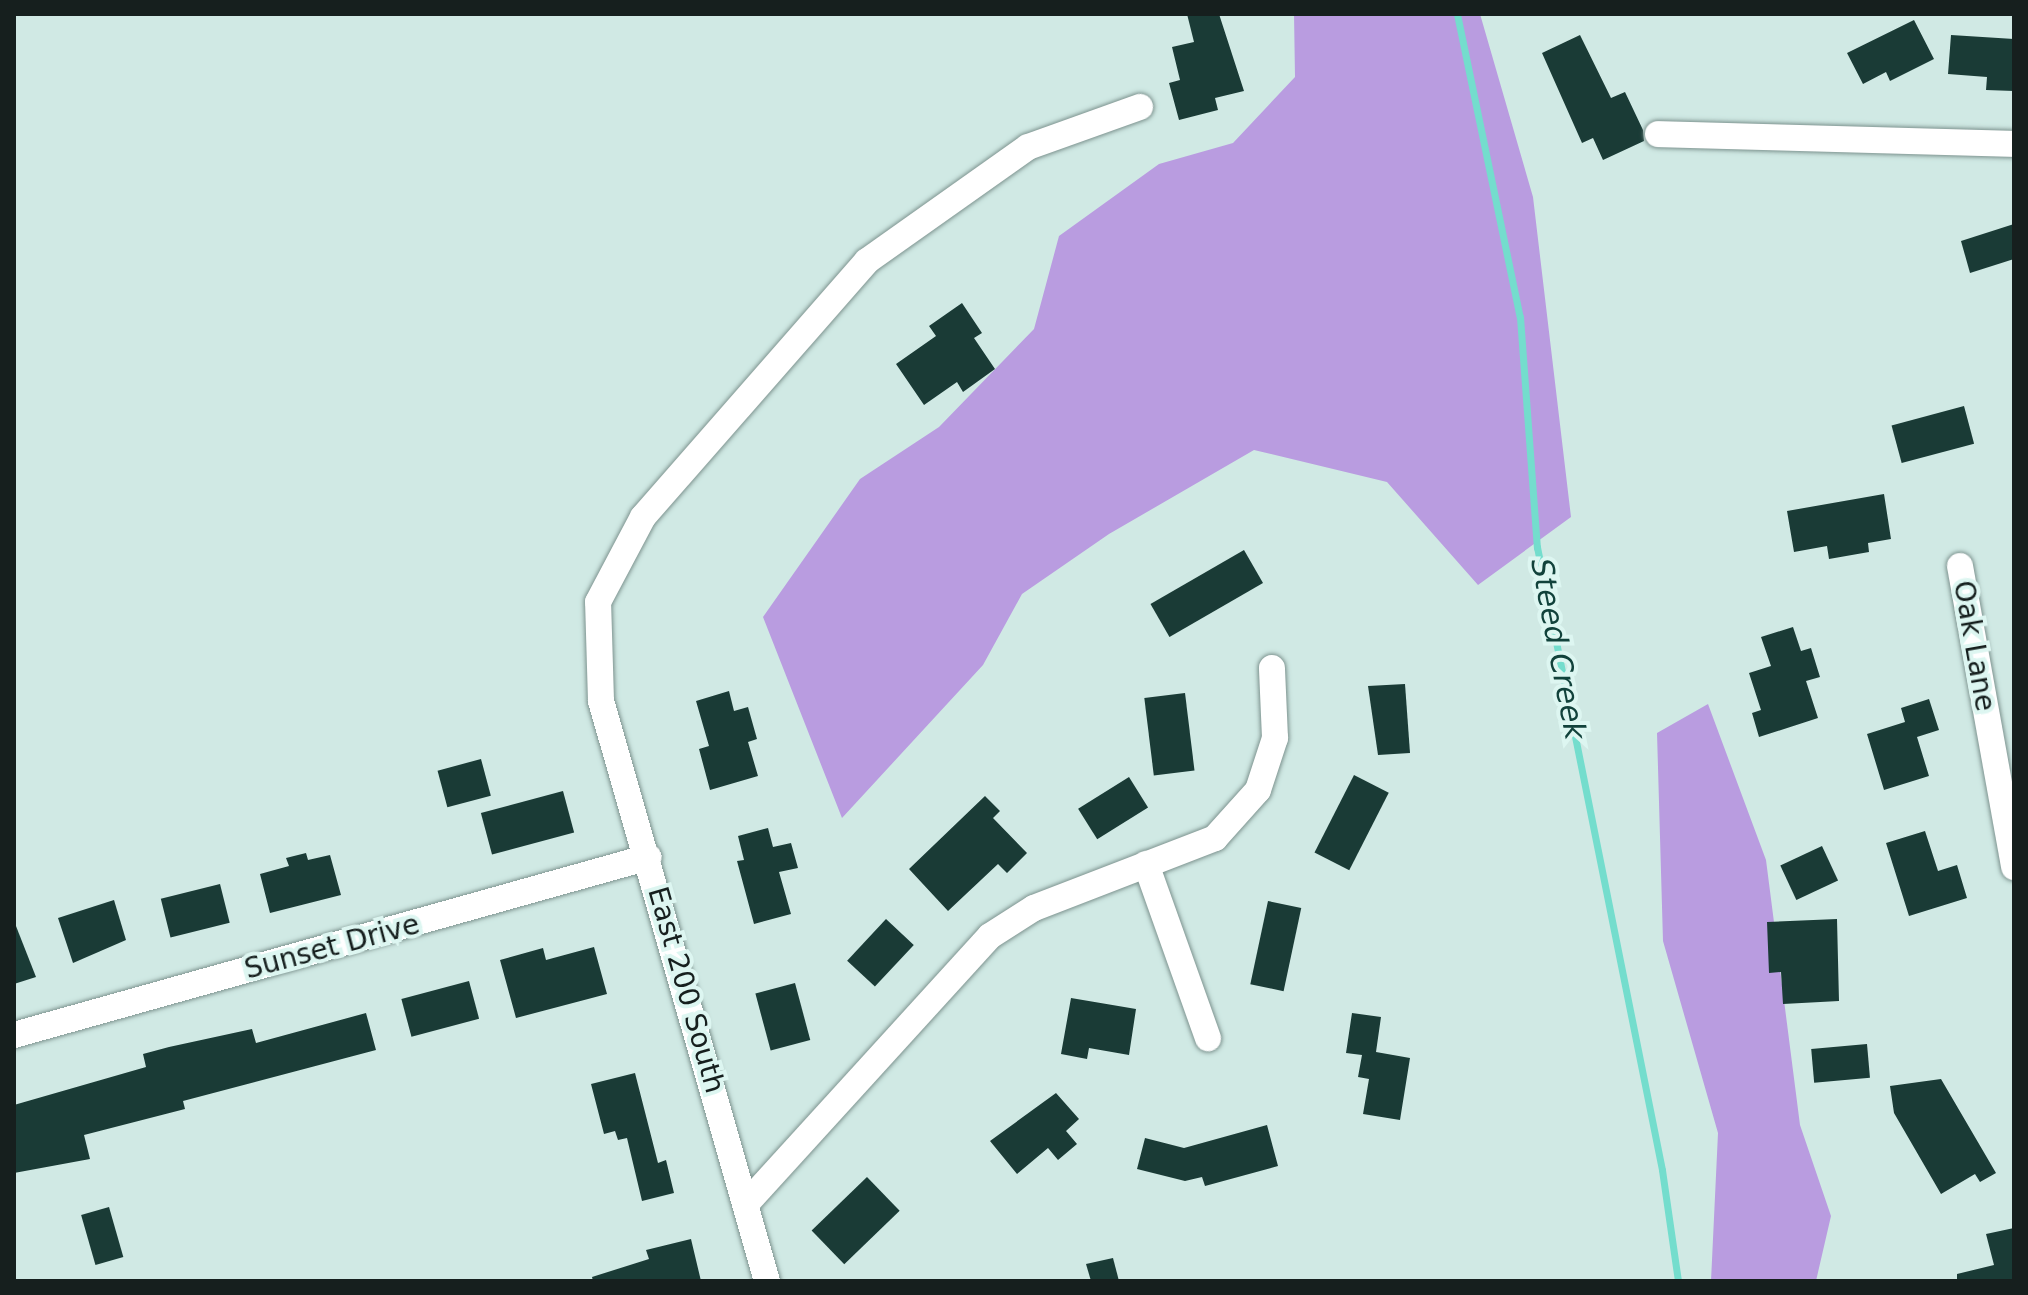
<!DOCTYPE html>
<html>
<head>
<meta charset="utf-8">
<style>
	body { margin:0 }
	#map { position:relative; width:2028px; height:1295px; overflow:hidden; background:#d0e9e4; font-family:"DejaVu Sans",sans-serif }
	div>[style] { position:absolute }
	.forest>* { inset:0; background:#b99ce0 }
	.stream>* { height:7px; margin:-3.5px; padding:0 3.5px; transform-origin:3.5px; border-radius:3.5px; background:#74ddcd }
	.building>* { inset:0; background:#1a3b36; transform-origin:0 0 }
	.roads { filter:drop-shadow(0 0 2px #7d938f) drop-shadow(0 0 2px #7d938f) }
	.minor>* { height:26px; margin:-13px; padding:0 13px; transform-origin:13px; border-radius:13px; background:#fff }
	span { translate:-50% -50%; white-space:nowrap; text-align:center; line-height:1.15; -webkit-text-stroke:8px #ddf6f1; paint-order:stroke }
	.street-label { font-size:28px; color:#161f1e }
	.water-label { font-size:30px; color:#11423b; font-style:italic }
	.frame { position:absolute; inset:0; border:16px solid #161f1e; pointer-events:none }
</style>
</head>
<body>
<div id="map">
	<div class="forest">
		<div style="clip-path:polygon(1294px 14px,1480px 14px,1533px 197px,1571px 517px,1478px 585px,1387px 482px,1254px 450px,1109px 534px,1022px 594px,983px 665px,842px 818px,763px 617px,860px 479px,939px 427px,1034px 329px,1059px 236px,1159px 164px,1233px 143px,1295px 77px)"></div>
		<div style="clip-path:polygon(1708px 704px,1766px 860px,1800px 1125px,1831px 1216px,1816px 1281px,1711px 1281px,1718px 1133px,1663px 941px,1657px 733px)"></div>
	</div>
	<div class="stream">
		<div style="left:1457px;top:14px;width:309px;rotate:78.3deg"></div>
		<div style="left:1520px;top:317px;width:231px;rotate:85.8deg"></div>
		<div style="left:1537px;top:547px;width:635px;rotate:78.65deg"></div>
		<div style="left:1662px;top:1170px;width:112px;rotate:81.8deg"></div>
	</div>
	<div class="building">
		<div style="clip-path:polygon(1187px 14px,1219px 14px,1244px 91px,1215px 98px,1218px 110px,1179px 120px,1169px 83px,1180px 80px,1172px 47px,1194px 42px)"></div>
		<div style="clip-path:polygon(1914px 20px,1934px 59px,1890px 81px,1886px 72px,1863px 84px,1847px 53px)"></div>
		<div style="clip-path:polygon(1580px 35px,1611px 98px,1625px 92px,1643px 130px,1644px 141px,1603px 160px,1593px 138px,1582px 143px,1542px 53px)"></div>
		<div style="clip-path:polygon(1951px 35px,2014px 39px,2014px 91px,1986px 90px,1987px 77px,1948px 74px)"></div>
		<div style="clip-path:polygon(2014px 224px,2014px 259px,1970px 273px,1961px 241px)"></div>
		<div style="clip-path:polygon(962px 303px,982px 333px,974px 338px,995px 369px,963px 392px,957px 382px,924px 405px,896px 364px,936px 336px,929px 326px)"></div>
		<div style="left:1964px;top:406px;width:39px;height:75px;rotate:75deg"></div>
		<div style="clip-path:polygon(1884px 494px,1891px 539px,1868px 543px,1869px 552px,1829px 559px,1827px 546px,1794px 552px,1787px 511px)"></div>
		<div style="left:1244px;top:550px;width:38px;height:108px;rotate:60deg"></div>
		<div style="clip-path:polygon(1793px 627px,1801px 651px,1811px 648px,1820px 677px,1806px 681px,1818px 718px,1759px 737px,1752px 713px,1761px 710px,1749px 673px,1771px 666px,1761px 637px)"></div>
		<div style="clip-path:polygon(1405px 684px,1410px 753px,1378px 755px,1368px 686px)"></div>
		<div style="clip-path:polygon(729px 691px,734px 711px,748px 707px,757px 739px,748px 742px,758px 776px,710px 790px,699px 749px,709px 746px,696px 701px)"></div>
		<div style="left:1185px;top:693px;width:78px;height:41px;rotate:83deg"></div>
		<div style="clip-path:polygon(1929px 699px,1939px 730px,1917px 737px,1929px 776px,1884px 790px,1867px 734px,1905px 722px,1901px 708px)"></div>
		<div style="left:481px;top:759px;width:38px;height:45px;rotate:75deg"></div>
		<div style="left:1354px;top:775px;width:39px;height:87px;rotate:27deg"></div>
		<div style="left:1129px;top:777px;width:36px;height:60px;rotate:58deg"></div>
		<div style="left:563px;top:791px;width:43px;height:85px;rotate:75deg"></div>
		<div style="clip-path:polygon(985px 796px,1000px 811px,993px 818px,1027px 853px,1007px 873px,998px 864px,948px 911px,909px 869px)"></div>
		<div style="clip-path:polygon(768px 828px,773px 847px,791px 843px,798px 868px,779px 872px,791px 914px,754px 924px,737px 861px,744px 860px,738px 836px)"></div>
		<div style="clip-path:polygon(1925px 831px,1938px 871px,1957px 865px,1967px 898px,1909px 916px,1886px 843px)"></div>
		<div style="left:1822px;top:846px;width:38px;height:46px;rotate:65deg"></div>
		<div style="clip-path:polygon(306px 853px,308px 860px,330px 855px,341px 895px,270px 913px,260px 874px,289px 866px,286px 858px)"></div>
		<div style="left:220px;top:884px;width:40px;height:61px;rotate:76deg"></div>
		<div style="clip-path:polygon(114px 900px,126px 940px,73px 963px,58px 918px)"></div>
		<div style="left:1268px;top:901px;width:34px;height:85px;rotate:12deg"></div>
		<div style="left:886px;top:919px;width:38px;height:57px;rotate:43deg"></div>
		<div style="clip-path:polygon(1837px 919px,1839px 1001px,1783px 1004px,1781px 972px,1769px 973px,1767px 922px)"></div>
		<div style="clip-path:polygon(14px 921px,36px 977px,14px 984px)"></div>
		<div style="clip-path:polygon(594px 947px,607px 994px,516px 1018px,500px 960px,543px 948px,546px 960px)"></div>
		<div style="left:469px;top:981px;width:39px;height:70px;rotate:75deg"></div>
		<div style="left:795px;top:983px;width:59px;height:41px;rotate:75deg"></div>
		<div style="clip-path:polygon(1071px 998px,1136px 1009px,1129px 1055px,1089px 1048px,1087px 1059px,1061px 1054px)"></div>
		<div style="clip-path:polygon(366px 1013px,376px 1050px,183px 1101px,185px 1109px,84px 1135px,90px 1159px,14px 1173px,14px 1105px,146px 1067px,143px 1054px,169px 1047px,252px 1029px,256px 1043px)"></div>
		<div style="clip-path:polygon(1352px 1013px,1381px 1017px,1376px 1052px,1410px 1058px,1400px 1120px,1363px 1114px,1369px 1079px,1358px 1077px,1362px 1055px,1346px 1053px)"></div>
		<div style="left:1867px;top:1044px;width:34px;height:56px;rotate:85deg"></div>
		<div style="clip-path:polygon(635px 1073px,658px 1163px,666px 1160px,674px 1193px,642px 1201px,627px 1138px,618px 1140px,615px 1131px,604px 1134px,591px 1084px)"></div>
		<div style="clip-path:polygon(1941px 1079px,1996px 1173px,1980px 1182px,1975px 1174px,1941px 1194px,1894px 1113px,1890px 1086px)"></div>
		<div style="clip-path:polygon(1056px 1093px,1079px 1119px,1066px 1131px,1077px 1144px,1058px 1160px,1048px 1148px,1017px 1174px,990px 1141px)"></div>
		<div style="clip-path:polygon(1267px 1125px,1278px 1166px,1205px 1186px,1202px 1177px,1185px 1181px,1137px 1169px,1145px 1138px,1184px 1148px)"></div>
		<div style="left:867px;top:1177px;width:47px;height:77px;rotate:46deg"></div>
		<div style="left:109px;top:1207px;width:52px;height:29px;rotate:74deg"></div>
		<div style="clip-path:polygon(2014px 1228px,2014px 1281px,1957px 1281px,1957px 1274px,1994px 1265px,1986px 1234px)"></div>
		<div style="clip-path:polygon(691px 1239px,701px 1281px,593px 1281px,592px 1277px,649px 1259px,646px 1250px)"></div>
		<div style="clip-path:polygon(1113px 1258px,1119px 1281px,1091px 1281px,1086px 1264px)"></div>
	</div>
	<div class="roads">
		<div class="minor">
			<div style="left:1658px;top:134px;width:356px;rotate:1.6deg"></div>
			<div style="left:1960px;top:566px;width:306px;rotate:79.8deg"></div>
			<div style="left:1146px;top:864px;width:185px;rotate:70.4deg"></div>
			<div style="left:14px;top:1035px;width:659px;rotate:-15.66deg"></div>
			<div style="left:746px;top:1204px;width:362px;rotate:-47.7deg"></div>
			<div style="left:990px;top:936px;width:52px;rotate:-32.5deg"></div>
			<div style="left:1034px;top:908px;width:194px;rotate:-21.1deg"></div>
			<div style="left:1215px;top:838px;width:64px;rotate:-48.1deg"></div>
			<div style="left:1258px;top:790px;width:55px;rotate:-71.9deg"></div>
			<div style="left:1275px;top:738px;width:70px;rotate:-92.5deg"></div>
			<div style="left:767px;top:1281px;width:603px;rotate:-105.97deg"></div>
			<div style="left:601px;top:701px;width:99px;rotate:-91.7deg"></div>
			<div style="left:598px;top:602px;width:96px;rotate:-62.1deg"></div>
			<div style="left:643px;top:517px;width:340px;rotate:-48.8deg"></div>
			<div style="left:867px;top:261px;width:197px;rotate:-35.3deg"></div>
			<div style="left:1028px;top:147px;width:119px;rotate:-19.7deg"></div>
		</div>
	</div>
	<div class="street-label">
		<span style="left:1974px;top:646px;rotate:80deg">Oak Lane</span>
		<span style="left:332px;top:947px;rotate:-15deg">Sunset Drive</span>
		<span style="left:686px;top:990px;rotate:74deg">East 200 South</span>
	</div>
	<div class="water-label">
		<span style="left:1558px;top:649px;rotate:79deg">Steed Creek</span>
	</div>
	<div class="frame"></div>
</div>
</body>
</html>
